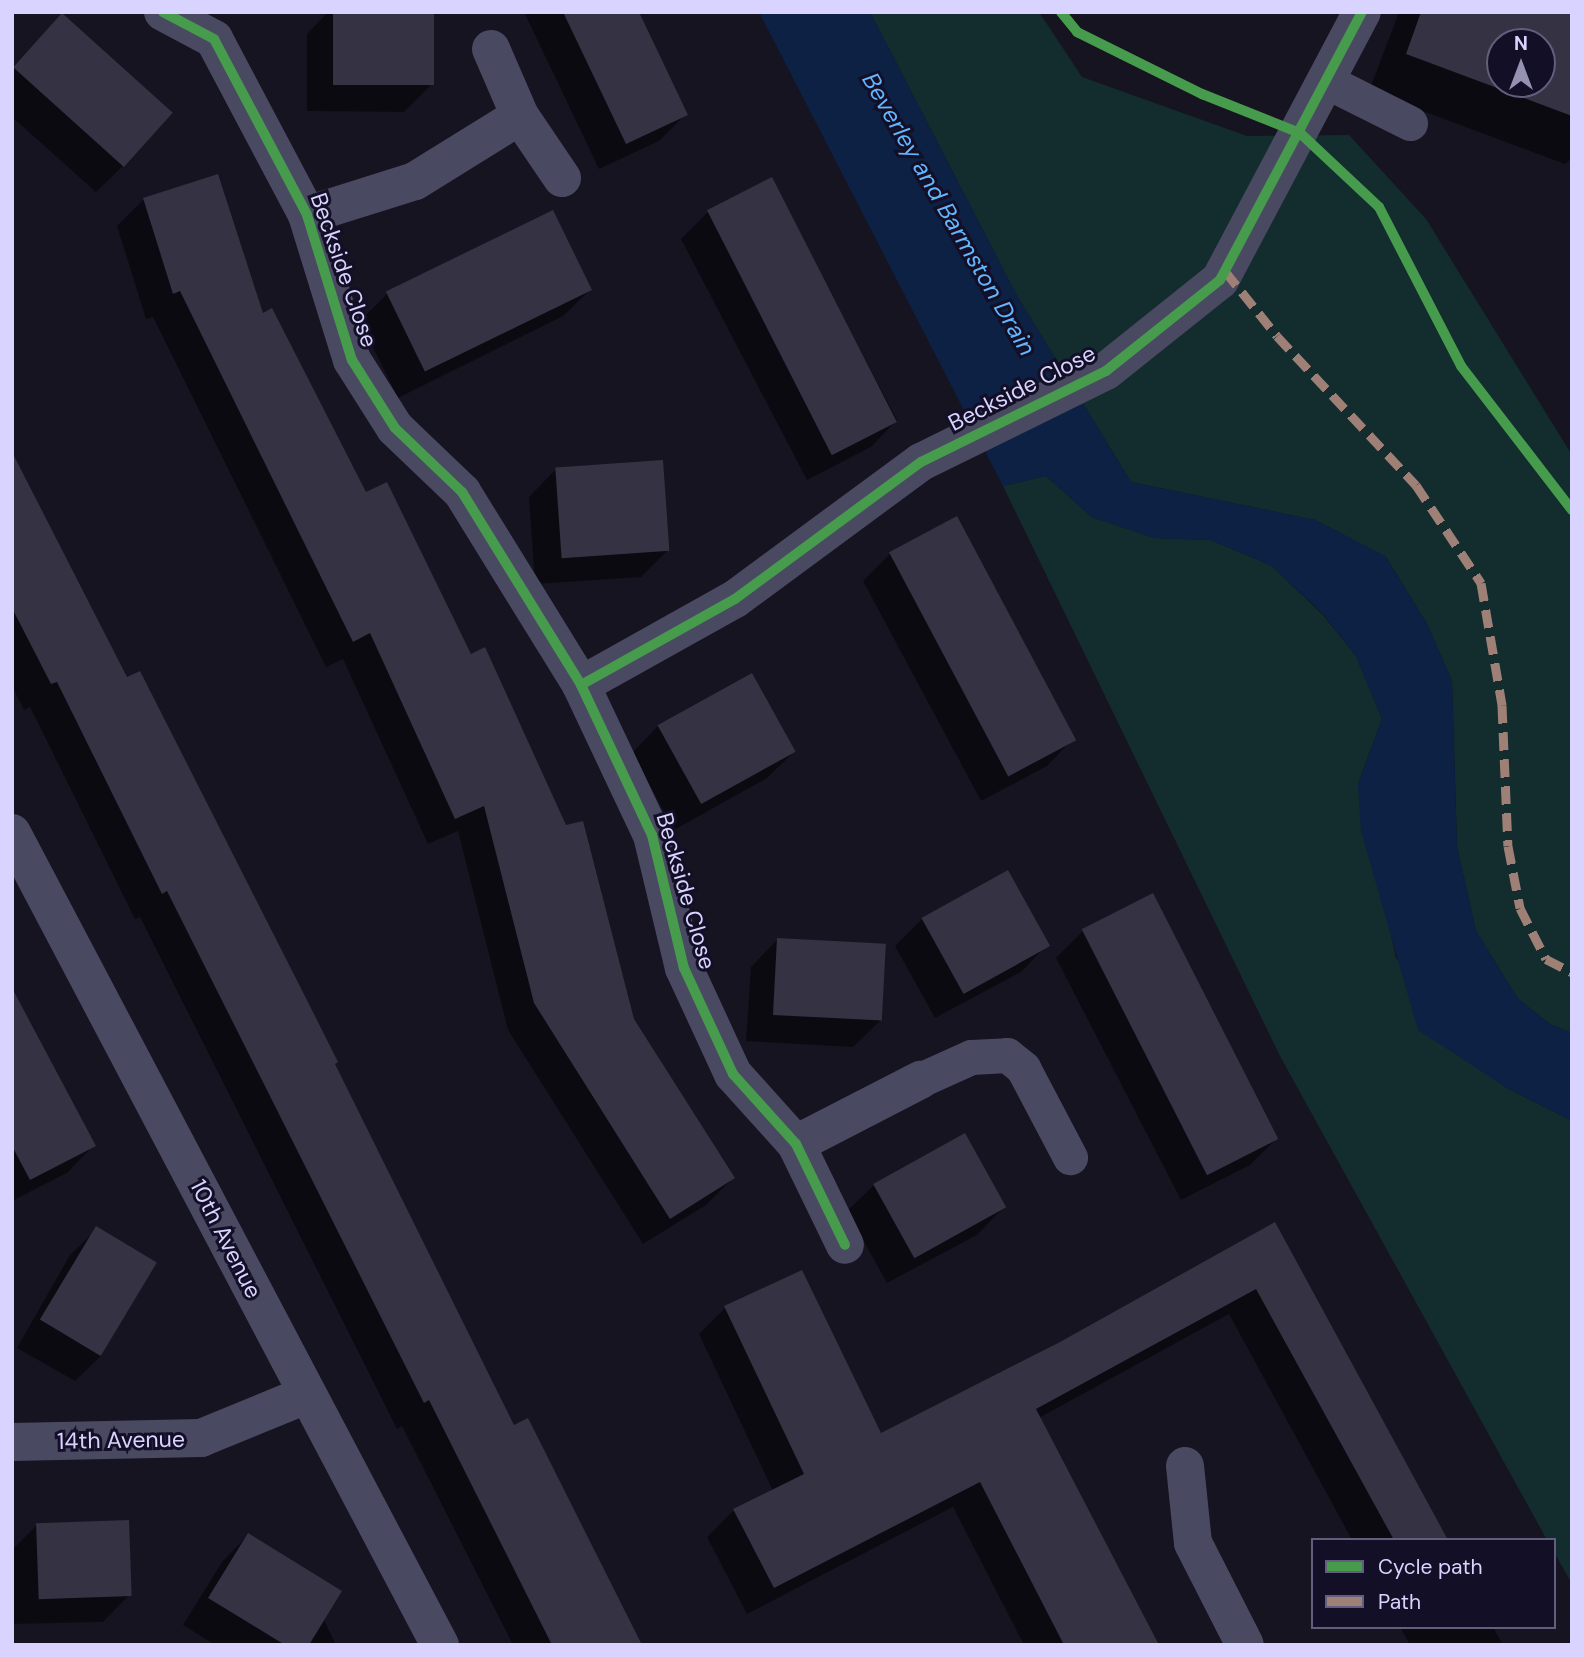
<!DOCTYPE html>
<html>
<head>
<meta charset="utf-8">
<style>
	body { margin:0 }
	#map { position:relative; width:1584px; height:1657px; overflow:hidden; background:#161421; font-family:"DM Sans",sans-serif }
	div>[style] { position:absolute }
	.green>* { inset:0; background:#132c2d }
	.water>* { inset:0; background:#0d2144 }
	.shadow>* { inset:0; background:#0007 }
	.building>* { inset:0; background:#343243; transform-origin:0 0 }
	.service>* { height:35px; margin:-17.5px; padding:0 17.5px; transform-origin:17.5px; border-radius:17.5px; background:#4a4962 }
	.minor>* { height:38px; margin:-19px; padding:0 19px; transform-origin:19px; border-radius:19px; background:#4a4962 }
	.quiet>* { height:9px; margin-top:-4.5px; transform-origin:0; background:repeating-linear-gradient(90deg,#9e8076 0 18px,transparent 0 27px) }
	.cycleway>* { height:10px; margin:-5px; padding:0 5px; transform-origin:5px; border-radius:5px; background:#469c4c }
	span { translate:-50% -50%; white-space:nowrap; text-align:center; line-height:1.15; -webkit-text-stroke:6px #130f26; paint-order:stroke }
	.street-label { font-size:23px; color:#d9d4ff }
	.water-label { font-size:24px; color:#62b6ff; font-style:italic }
	.frame { position:absolute; inset:0; border:14px solid #d9d4ff; pointer-events:none }
	.legend { position:absolute; left:1311px; top:1538px; width:245px; height:91px; box-sizing:border-box; background:#130f26; border:2px solid #625e7d; margin:0; padding:9px 12px; list-style:none; font-size:21px; color:#d9d4ff }
	.legend li { display:flex; align-items:center; gap:14px; height:35px }
	.legend b { width:35px; border:2px solid #625e7d }
	.north { position:absolute; left:1486px; top:28px; width:70px; height:70px; box-sizing:border-box; background:#130f26; border:2px solid #625e7d; border-radius:50%; rotate:0deg; font-size:19px; font-weight:700; line-height:28px; text-align:center; color:#d9d4ff }
	.north::after { content:''; display:block; margin:auto; width:24px; height:32px; background:#9591b1; clip-path:polygon(50% 0,100% 100%,50% 72%,0 100%) }
</style>
</head>
<body>
<div id="map">
	<div class="green">
		<div style="clip-path:polygon(870px 12px,1039px 12px,1082px 77px,1247px 136px,1349px 135px,1426px 219px,1572px 455px,1572px 1033px,1550px 1024px,1518px 999px,1476px 931px,1457px 847px,1452px 681px,1427px 624px,1386px 557px,1315px 520px,1131px 482px,1016px 294px)"></div>
		<div style="clip-path:polygon(1046px 476px,1092px 517px,1155px 538px,1211px 540px,1272px 566px,1323px 615px,1356px 656px,1382px 719px,1358px 784px,1396px 958px,1507px 1088px,1572px 1121px,1572px 1584px,1554px 1552px,1554px 1540px,1547px 1540px,1280px 1056px,1003px 486px)"></div>
	</div>
	<div class="water">
		<div style="clip-path:polygon(759px 12px,870px 12px,1016px 294px,1131px 482px,1315px 520px,1385px 556px,1427px 624px,1452px 681px,1457px 847px,1476px 931px,1518px 999px,1550px 1024px,1572px 1033px,1572px 1121px,1507px 1088px,1418px 1030px,1361px 831px,1358px 784px,1382px 719px,1356px 656px,1323px 614px,1272px 566px,1211px 540px,1155px 538px,1092px 517px,1046px 476px,1003px 486px)"></div>
	</div>
	<div class="shadow">
		<div style="clip-path:polygon(328px 12px,432px 12px,431px 85px,404px 112px,307px 111px,307px 34px)"></div>
		<div style="clip-path:polygon(524px 12px,637px 12px,686px 114px,659px 141px,599px 169px)"></div>
		<div style="clip-path:polygon(evenodd,1399px 12px,1572px 12px,1572px 158px,1565px 164px,1369px 91px,1399px 12px,1500px 42px,1542px 42px,1542px 84px,1500px 84px,1500px 42px)"></div>
		<div style="clip-path:polygon(62px 15px,123px 166px,96px 192px,12px 117px,12px 68px)"></div>
		<div style="clip-path:polygon(771px 179px,897px 420px,871px 447px,807px 480px,681px 239px,708px 212px)"></div>
		<div style="clip-path:polygon(144px 199px,262px 316px,633px 1019px,733px 1178px,706px 1205px,643px 1244px,508px 1030px,458px 831px,428px 844px,343px 659px,326px 667px,153px 317px,146px 319px,117px 226px)"></div>
		<div style="clip-path:polygon(590px 290px,563px 316px,398px 398px,360px 321px,387px 294px)"></div>
		<div style="clip-path:polygon(12px 456px,126px 680px,333px 1065px,513px 1427px,639px 1645px,513px 1645px,402px 1426px,397px 1429px,140px 917px,135px 919px,30px 707px,24px 710px,12px 686px)"></div>
		<div style="clip-path:polygon(555px 470px,668px 550px,641px 577px,535px 584px,529px 497px)"></div>
		<div style="clip-path:polygon(890px 554px,1073px 739px,1047px 766px,981px 801px,863px 581px)"></div>
		<div style="clip-path:polygon(658px 726px,794px 752px,767px 778px,674px 830px,632px 753px)"></div>
		<div style="clip-path:polygon(922px 919px,1047px 945px,1021px 972px,935px 1018px,895px 946px)"></div>
		<div style="clip-path:polygon(1083px 931px,1277px 1138px,1250px 1165px,1181px 1200px,1056px 958px)"></div>
		<div style="clip-path:polygon(777px 940px,880px 1021px,853px 1047px,746px 1041px,751px 967px)"></div>
		<div style="clip-path:polygon(12px 991px,93px 1146px,67px 1173px,12px 1201px)"></div>
		<div style="clip-path:polygon(964px 1135px,1003px 1208px,977px 1235px,887px 1283px,847px 1211px,874px 1185px)"></div>
		<div style="clip-path:polygon(1274px 1225px,1446px 1540px,1352px 1540px,1229px 1314px,1039px 1418px,1156px 1645px,1024px 1645px,953px 1507px,747px 1614px,707px 1537px,734px 1510px,773px 1491px,699px 1334px,725px 1308px,880px 1436px,1060px 1344px)"></div>
		<div style="clip-path:polygon(97px 1229px,102px 1355px,75px 1381px,17px 1348px,70px 1255px)"></div>
		<div style="clip-path:polygon(37px 1525px,129px 1595px,103px 1622px,12px 1624px,12px 1550px)"></div>
		<div style="clip-path:polygon(248px 1535px,323px 1618px,336px 1645px,215px 1645px,183px 1625px,222px 1562px)"></div>
		<div style="clip-path:polygon(1400px 1627px,1493px 1627px,1503px 1645px,1410px 1645px)"></div>
	</div>
	<div class="building">
		<div style="left:333px;top:12px;width:101px;height:73px"></div>
		<div style="clip-path:polygon(563px 12px,639px 12px,688px 115px,626px 144px)"></div>
		<div style="clip-path:polygon(evenodd,1421px 12px,1572px 12px,1572px 116px,1406px 54px,1421px 12px,1500px 42px,1542px 42px,1542px 84px,1500px 84px,1500px 42px)"></div>
		<div style="left:62px;top:13px;width:149px;height:73px;rotate:42deg"></div>
		<div style="clip-path:polygon(218px 174px,263px 313px,272px 308px,366px 492px,387px 482px,471px 654px,485px 647px,566px 825px,583px 821px,634px 1019px,735px 1178px,670px 1219px,534px 1003px,484px 806px,455px 819px,370px 633px,353px 642px,180px 291px,173px 294px,143px 198px)"></div>
		<div style="left:772px;top:177px;width:275px;height:73px;rotate:63deg"></div>
		<div style="left:553px;top:210px;width:89px;height:186px;rotate:64deg"></div>
		<div style="clip-path:polygon(12px 452px,127px 677px,140px 671px,315px 1016px,338px 1062px,335px 1064px,514px 1425px,528px 1418px,642px 1645px,552px 1645px,429px 1400px,424px 1403px,167px 891px,162px 894px,57px 682px,51px 684px,12px 608px)"></div>
		<div style="left:663px;top:460px;width:91px;height:108px;rotate:86deg"></div>
		<div style="left:957px;top:516px;width:254px;height:77px;rotate:62deg"></div>
		<div style="left:752px;top:673px;width:90px;height:108px;rotate:61deg"></div>
		<div style="left:1008px;top:870px;width:87px;height:99px;rotate:61deg"></div>
		<div style="left:1153px;top:893px;width:276px;height:80px;rotate:63deg"></div>
		<div style="left:777px;top:938px;width:109px;height:77px;rotate:3deg"></div>
		<div style="clip-path:polygon(12px 988px,96px 1146px,30px 1180px,12px 1146px)"></div>
		<div style="left:965px;top:1133px;width:85px;height:105px;rotate:61deg"></div>
		<div style="clip-path:polygon(1275px 1222px,1448px 1540px,1394px 1540px,1256px 1289px,1036px 1409px,1159px 1645px,1064px 1645px,980px 1482px,774px 1588px,733px 1509px,804px 1474px,724px 1306px,802px 1270px,881px 1433px,1060px 1342px)"></div>
		<div style="left:96px;top:1226px;width:71px;height:109px;rotate:31deg"></div>
		<div style="left:129px;top:1520px;width:76px;height:93px;rotate:88deg"></div>
		<div style="clip-path:polygon(248px 1533px,342px 1591px,309px 1645px,285px 1645px,208px 1598px)"></div>
	</div>
	<div class="service">
		<div style="left:1326px;top:81px;width:94px;rotate:26.6deg"></div>
		<div style="left:920px;top:1080px;width:56px;rotate:-24.3deg"></div>
		<div style="left:971px;top:1057px;width:36px;rotate:-3deg"></div>
		<div style="left:1007px;top:1055px;width:21px;rotate:39deg"></div>
		<div style="left:1023px;top:1068px;width:101px;rotate:62.2deg"></div>
	</div>
	<div class="minor">
		<div style="left:163px;top:12px;width:58px;rotate:27.9deg"></div>
		<div style="left:214px;top:39px;width:199px;rotate:62.1deg"></div>
		<div style="left:307px;top:215px;width:152px;rotate:72.8deg"></div>
		<div style="left:352px;top:360px;width:80px;rotate:57.7deg"></div>
		<div style="left:395px;top:428px;width:93px;rotate:43.7deg"></div>
		<div style="left:462px;top:492px;width:227px;rotate:58.3deg"></div>
		<div style="left:581px;top:685px;width:166px;rotate:64.7deg"></div>
		<div style="left:652px;top:835px;width:137px;rotate:76.5deg"></div>
		<div style="left:684px;top:968px;width:117px;rotate:65.2deg"></div>
		<div style="left:733px;top:1074px;width:94px;rotate:48deg"></div>
		<div style="left:796px;top:1144px;width:112px;rotate:64.1deg"></div>
		<div style="left:491px;top:49px;width:73px;rotate:66.6deg"></div>
		<div style="left:520px;top:116px;width:75px;rotate:55.9deg"></div>
		<div style="left:307px;top:215px;width:113px;rotate:-17.5deg"></div>
		<div style="left:415px;top:181px;width:123px;rotate:-31.8deg"></div>
		<div style="left:581px;top:685px;width:176px;rotate:-29.2deg"></div>
		<div style="left:735px;top:599px;width:231px;rotate:-36.4deg"></div>
		<div style="left:921px;top:462px;width:206px;rotate:-26.2deg"></div>
		<div style="left:1106px;top:371px;width:146px;rotate:-38.6deg"></div>
		<div style="left:1220px;top:280px;width:303px;rotate:-62.1deg"></div>
		<div style="left:12px;top:833px;width:918px;rotate:62.21deg"></div>
		<div style="left:796px;top:1144px;width:140px;rotate:-27.3deg"></div>
		<div style="left:12px;top:1442px;width:189px;rotate:-1.2deg"></div>
		<div style="left:201px;top:1438px;width:113px;rotate:-22.3deg"></div>
		<div style="left:1185px;top:1466px;width:77px;rotate:84.1deg"></div>
		<div style="left:1193px;top:1543px;width:114px;rotate:63deg"></div>
	</div>
	<div class="quiet">
		<div style="left:1225px;top:271px;width:83px;rotate:51.3deg"></div>
		<div style="left:1277px;top:336px;width:204px;rotate:47deg"></div>
		<div style="left:1416px;top:485px;width:118px;rotate:56.4deg"></div>
		<div style="left:1481px;top:583px;width:124px;rotate:80.2deg"></div>
		<div style="left:1502px;top:705px;width:141px;rotate:87.6deg"></div>
		<div style="left:1508px;top:846px;width:63px;rotate:79deg"></div>
		<div style="left:1520px;top:908px;width:57px;rotate:63deg"></div>
		<div style="left:1546px;top:959px;width:29px;rotate:27deg"></div>
	</div>
	<div class="cycleway">
		<div style="left:163px;top:12px;width:58px;rotate:27.9deg"></div>
		<div style="left:214px;top:39px;width:199px;rotate:62.1deg"></div>
		<div style="left:307px;top:215px;width:152px;rotate:72.8deg"></div>
		<div style="left:352px;top:360px;width:80px;rotate:57.7deg"></div>
		<div style="left:395px;top:428px;width:93px;rotate:43.7deg"></div>
		<div style="left:462px;top:492px;width:227px;rotate:58.3deg"></div>
		<div style="left:581px;top:685px;width:166px;rotate:64.7deg"></div>
		<div style="left:652px;top:835px;width:137px;rotate:76.5deg"></div>
		<div style="left:684px;top:968px;width:117px;rotate:65.2deg"></div>
		<div style="left:733px;top:1074px;width:94px;rotate:48deg"></div>
		<div style="left:796px;top:1144px;width:112px;rotate:64.1deg"></div>
		<div style="left:1061px;top:12px;width:26px;rotate:51deg"></div>
		<div style="left:1077px;top:32px;width:140px;rotate:26.4deg"></div>
		<div style="left:1202px;top:94px;width:105px;rotate:21.7deg"></div>
		<div style="left:1300px;top:133px;width:108px;rotate:43.1deg"></div>
		<div style="left:1379px;top:207px;width:179px;rotate:62.7deg"></div>
		<div style="left:1461px;top:366px;width:182px;rotate:52.4deg"></div>
		<div style="left:581px;top:685px;width:176px;rotate:-29.2deg"></div>
		<div style="left:735px;top:599px;width:231px;rotate:-36.4deg"></div>
		<div style="left:921px;top:462px;width:206px;rotate:-26.2deg"></div>
		<div style="left:1106px;top:371px;width:146px;rotate:-38.6deg"></div>
		<div style="left:1220px;top:280px;width:303px;rotate:-62.1deg"></div>
	</div>
	<div class="street-label">
		<span style="left:344px;top:270px;rotate:71deg">Beckside Close</span>
		<span style="left:1022px;top:388px;rotate:-27deg">Beckside Close</span>
		<span style="left:686px;top:891px;rotate:74deg">Beckside Close</span>
		<span style="left:226px;top:1239px;rotate:63deg">10th Avenue</span>
		<span style="left:121px;top:1440px;rotate:-1deg">14th Avenue</span>
	</div>
	<div class="water-label">
		<span style="left:949px;top:214px;rotate:60deg">Beverley and Barmston Drain</span>
	</div>
	<div class="frame"></div>
	<ul class="legend">
	<li><b style="height:9px;background:#469c4c"></b>Cycle path</li>
	<li><b style="height:9px;background:#9e8076"></b>Path</li>
	</ul>
	<div class="north">N</div>
</div>
</body>
</html>
